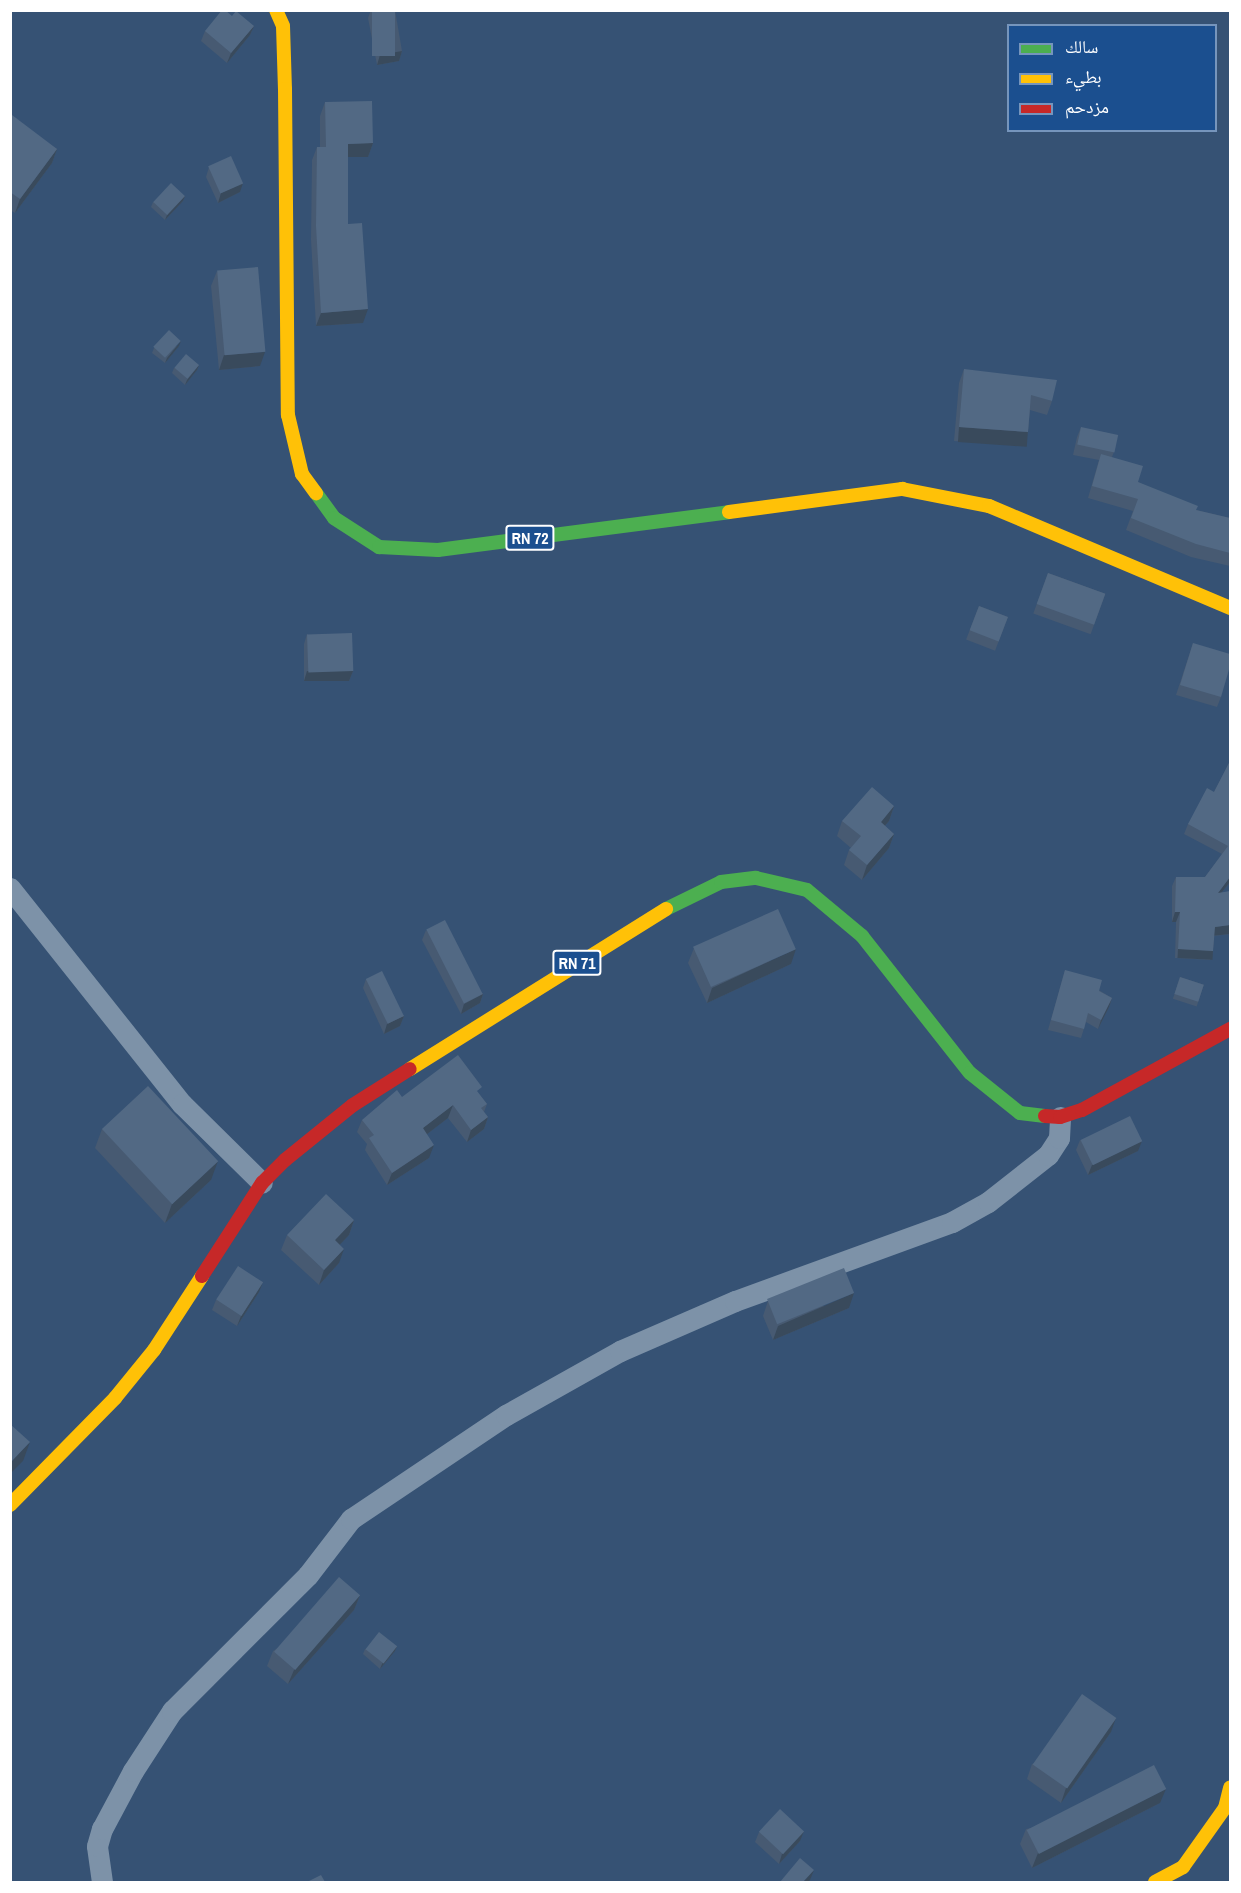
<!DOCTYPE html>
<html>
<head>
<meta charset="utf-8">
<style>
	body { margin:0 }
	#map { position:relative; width:1241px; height:1893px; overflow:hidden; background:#365274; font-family:"Archivo Narrow","Noto Naskh Arabic",sans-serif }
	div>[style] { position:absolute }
	.street>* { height:21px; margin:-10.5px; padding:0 10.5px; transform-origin:10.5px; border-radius:10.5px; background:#7d92a8 }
	.fast>* { height:14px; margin:-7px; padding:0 7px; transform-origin:7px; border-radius:7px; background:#4caf50 }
	.slow>* { height:14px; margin:-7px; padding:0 7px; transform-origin:7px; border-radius:7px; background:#ffc107 }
	.jam>* { height:14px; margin:-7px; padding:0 7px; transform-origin:7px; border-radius:7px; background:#c62828 }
	.wall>* { inset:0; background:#475a72; transform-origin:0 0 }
	.shaded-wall>* { inset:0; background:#394a5c; transform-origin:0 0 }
	.building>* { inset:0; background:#526984; transform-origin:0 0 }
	span { translate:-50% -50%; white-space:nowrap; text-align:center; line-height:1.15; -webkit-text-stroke:4.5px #1b4f8f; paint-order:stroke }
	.shield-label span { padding:2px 4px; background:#1b4f8f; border:2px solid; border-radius:4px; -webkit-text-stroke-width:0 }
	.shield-label { font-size:16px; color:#fff; font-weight:700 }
	.frame { position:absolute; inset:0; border:12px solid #fff; pointer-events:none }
	.legend { position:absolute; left:1007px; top:24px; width:210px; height:108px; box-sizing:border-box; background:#1b4f8f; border:2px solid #7695bc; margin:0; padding:8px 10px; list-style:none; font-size:18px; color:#fff }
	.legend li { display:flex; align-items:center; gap:12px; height:30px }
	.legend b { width:30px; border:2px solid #7695bc }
</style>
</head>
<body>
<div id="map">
	<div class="street">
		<div style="left:10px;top:888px;width:276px;rotate:51.5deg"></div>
		<div style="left:182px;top:1104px;width:112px;rotate:44.6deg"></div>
		<div style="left:102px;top:1882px;width:36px;rotate:-98deg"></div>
		<div style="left:97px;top:1846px;width:18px;rotate:-74deg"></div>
		<div style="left:102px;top:1829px;width:66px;rotate:-61.9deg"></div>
		<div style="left:133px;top:1771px;width:72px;rotate:-57deg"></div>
		<div style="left:172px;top:1711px;width:192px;rotate:-45deg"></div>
		<div style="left:308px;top:1575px;width:71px;rotate:-52.5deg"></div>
		<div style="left:351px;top:1519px;width:187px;rotate:-33.9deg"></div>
		<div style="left:506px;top:1415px;width:131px;rotate:-29.3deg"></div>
		<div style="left:620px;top:1351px;width:125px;rotate:-23.5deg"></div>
		<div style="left:735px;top:1301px;width:231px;rotate:-20deg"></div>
		<div style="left:952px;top:1222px;width:41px;rotate:-29.1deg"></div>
		<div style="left:988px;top:1202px;width:76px;rotate:-38.1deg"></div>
		<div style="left:1048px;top:1155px;width:20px;rotate:-57deg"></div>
		<div style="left:1059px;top:1138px;width:21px;rotate:-87deg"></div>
	</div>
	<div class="fast">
		<div style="left:316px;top:493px;width:31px;rotate:54deg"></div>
		<div style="left:334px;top:518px;width:54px;rotate:32.8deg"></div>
		<div style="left:379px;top:547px;width:59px;rotate:2.9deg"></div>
		<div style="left:438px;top:550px;width:293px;rotate:-7.4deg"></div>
		<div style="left:666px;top:909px;width:61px;rotate:-26.1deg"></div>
		<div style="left:721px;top:882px;width:35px;rotate:-7deg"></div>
		<div style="left:756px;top:878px;width:52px;rotate:13.2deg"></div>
		<div style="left:807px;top:890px;width:72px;rotate:39.9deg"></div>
		<div style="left:862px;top:936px;width:174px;rotate:51.8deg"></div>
		<div style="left:970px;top:1073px;width:64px;rotate:38.7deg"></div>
		<div style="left:1020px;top:1113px;width:25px;rotate:7deg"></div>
	</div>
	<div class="slow">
		<div style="left:276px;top:10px;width:17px;rotate:66deg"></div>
		<div style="left:283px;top:26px;width:63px;rotate:88.2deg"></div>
		<div style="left:285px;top:89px;width:326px;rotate:89.5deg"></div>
		<div style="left:288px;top:415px;width:61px;rotate:76.7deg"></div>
		<div style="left:302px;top:474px;width:24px;rotate:54deg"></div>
		<div style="left:729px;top:512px;width:175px;rotate:-7.6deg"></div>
		<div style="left:902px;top:489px;width:89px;rotate:11.1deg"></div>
		<div style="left:989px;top:506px;width:262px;rotate:22.9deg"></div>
		<div style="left:410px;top:1069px;width:302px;rotate:-32deg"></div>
		<div style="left:10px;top:1505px;width:150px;rotate:-45.5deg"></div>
		<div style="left:115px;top:1398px;width:62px;rotate:-50.9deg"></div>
		<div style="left:154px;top:1350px;width:88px;rotate:-57deg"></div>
		<div style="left:1155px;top:1882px;width:32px;rotate:-28deg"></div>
		<div style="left:1183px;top:1867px;width:72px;rotate:-54.6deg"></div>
		<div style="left:1225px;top:1808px;width:21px;rotate:-76deg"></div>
	</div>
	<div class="jam">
		<div style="left:1045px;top:1116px;width:15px;rotate:4deg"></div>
		<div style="left:1060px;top:1117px;width:23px;rotate:-18deg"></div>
		<div style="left:1082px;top:1110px;width:169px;rotate:-28.7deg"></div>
		<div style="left:202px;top:1276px;width:111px;rotate:-57.2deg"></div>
		<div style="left:262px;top:1183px;width:33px;rotate:-45deg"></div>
		<div style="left:285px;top:1160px;width:87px;rotate:-39deg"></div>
		<div style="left:353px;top:1105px;width:67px;rotate:-32.3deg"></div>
	</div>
	<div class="wall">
		<div style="clip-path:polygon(371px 10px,395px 10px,402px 51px,399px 61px,377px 65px,368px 18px)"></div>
		<div style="clip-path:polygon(232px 16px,254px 26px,250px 35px,227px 63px,201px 41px,205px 31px)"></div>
		<div style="clip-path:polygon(325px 102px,373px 143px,368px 157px,348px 157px,348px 224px,363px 323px,316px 326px,311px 240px,312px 160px,317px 147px,320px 147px,320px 116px)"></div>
		<div style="clip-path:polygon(10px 118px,57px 149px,52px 163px,15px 213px,10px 210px)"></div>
		<div style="clip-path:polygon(209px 167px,240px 192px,218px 203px,206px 177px)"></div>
		<div style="clip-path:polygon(185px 196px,183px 201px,165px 220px,151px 207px,153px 202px)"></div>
		<div style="clip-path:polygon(217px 271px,260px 366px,219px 370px,211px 286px)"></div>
		<div style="clip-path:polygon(179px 346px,165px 363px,152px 353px,154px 348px)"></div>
		<div style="clip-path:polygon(199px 365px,197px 370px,185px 385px,172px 373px,174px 368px)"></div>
		<div style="clip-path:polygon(964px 369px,1052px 401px,1047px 415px,1030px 410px,1028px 432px,1023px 446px,954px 441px,959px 383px)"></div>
		<div style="clip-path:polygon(1081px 427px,1114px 452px,1112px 457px,1138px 482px,1196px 510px,1230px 518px,1230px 566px,1191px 557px,1126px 530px,1133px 511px,1088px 498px,1099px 460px,1073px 455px,1077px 437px)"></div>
		<div style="left:1048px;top:573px;width:61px;height:43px;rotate:20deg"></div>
		<div style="left:979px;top:606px;width:31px;height:36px;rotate:21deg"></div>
		<div style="clip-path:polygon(307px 634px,353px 671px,349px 681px,304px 681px,304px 644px)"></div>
		<div style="clip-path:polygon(1193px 643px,1221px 697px,1217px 707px,1176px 695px)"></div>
		<div style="clip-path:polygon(1230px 761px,1230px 882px,1222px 892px,1230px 934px,1214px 936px,1213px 951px,1210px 960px,1175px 958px,1176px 922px,1172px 922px,1172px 886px,1176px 877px,1205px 877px,1222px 854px,1184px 834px,1188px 824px,1214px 792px)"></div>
		<div style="clip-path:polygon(894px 806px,889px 821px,885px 826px,894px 834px,889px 848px,862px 880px,844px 865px,849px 850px,851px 848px,837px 836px,842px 821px)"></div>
		<div style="clip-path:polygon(426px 930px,483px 994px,480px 1003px,461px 1014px,422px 940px)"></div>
		<div style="clip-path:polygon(694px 948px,791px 964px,707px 1003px,688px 963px)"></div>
		<div style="clip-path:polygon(1065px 970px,1112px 998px,1109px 1007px,1098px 1029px,1086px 1022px,1081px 1038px,1048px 1030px)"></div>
		<div style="left:1180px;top:977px;width:25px;height:23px;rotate:18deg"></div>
		<div style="clip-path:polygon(366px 979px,404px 1016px,400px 1026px,384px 1034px,363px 988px)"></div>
		<div style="clip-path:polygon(479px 1094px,487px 1104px,484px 1112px,488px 1117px,484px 1129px,467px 1142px,448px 1118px,427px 1134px,429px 1158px,387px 1185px,365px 1150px,367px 1144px,357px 1132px,362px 1120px,402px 1097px)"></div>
		<div style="clip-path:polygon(102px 1129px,211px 1180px,165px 1223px,95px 1148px)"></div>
		<div style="clip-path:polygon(1080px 1140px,1138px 1151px,1088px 1175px,1076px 1150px)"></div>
		<div style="clip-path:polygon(354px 1220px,349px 1235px,340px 1244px,339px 1263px,319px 1285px,281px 1250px,287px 1235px)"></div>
		<div style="clip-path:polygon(259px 1292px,237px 1326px,212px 1310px,216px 1300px)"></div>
		<div style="clip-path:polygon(768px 1301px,849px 1308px,773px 1340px,763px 1316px)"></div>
		<div style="clip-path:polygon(360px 1595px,354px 1610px,288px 1684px,267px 1666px,273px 1651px)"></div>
		<div style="clip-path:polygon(397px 1646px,395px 1651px,380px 1669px,363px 1654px,365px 1649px)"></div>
		<div style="clip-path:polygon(1111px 1732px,1061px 1803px,1027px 1779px,1032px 1764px)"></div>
		<div style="clip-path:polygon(1160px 1803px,1032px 1868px,1020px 1844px,1026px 1829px)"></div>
		<div style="clip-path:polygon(759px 1832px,800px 1841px,779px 1864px,755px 1842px)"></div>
	</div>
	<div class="shaded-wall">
		<div style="clip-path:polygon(254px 26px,250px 35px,227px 63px,231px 53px)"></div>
		<div style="clip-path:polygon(402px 51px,399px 61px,377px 65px,380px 55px)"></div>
		<div style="clip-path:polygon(373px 143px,368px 157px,343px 157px,348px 144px)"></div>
		<div style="clip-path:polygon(57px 149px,52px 163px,15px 213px,20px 199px)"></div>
		<div style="clip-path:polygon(243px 183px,240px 192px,218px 203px,221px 193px)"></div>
		<div style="clip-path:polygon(185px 196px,183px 201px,165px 220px,167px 215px)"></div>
		<div style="clip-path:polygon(368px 309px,363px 323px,316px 326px,321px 313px)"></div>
		<div style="clip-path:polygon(181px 341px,179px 346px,165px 363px,167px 358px)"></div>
		<div style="clip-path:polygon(265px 352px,260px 366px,219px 370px,224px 355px)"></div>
		<div style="clip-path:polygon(199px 365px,197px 370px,185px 385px,187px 380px)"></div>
		<div style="left:959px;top:427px;width:69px;height:15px;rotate:4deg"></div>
		<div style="clip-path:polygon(307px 671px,353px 671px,349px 681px,304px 681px)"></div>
		<div style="clip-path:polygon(894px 806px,889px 821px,875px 837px,881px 822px)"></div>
		<div style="clip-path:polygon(894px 834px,889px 848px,862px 880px,867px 865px)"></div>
		<div style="clip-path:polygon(1230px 877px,1230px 882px,1214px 902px,1218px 893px)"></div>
		<div style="clip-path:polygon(1175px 912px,1180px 912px,1176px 922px,1172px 922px)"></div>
		<div style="clip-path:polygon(1230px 925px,1230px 934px,1211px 936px,1215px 927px)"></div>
		<div style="clip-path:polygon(796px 949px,791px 964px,707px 1003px,712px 988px)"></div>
		<div style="left:1178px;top:949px;width:35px;height:9px;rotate:3deg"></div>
		<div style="clip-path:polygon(483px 994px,480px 1003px,461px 1014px,464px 1004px)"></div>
		<div style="clip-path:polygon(1112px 998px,1109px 1007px,1098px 1029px,1101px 1020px)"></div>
		<div style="clip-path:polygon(404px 1016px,400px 1026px,384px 1034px,387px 1024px)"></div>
		<div style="clip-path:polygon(453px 1105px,448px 1118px,418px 1141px,423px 1128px)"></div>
		<div style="clip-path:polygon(488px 1117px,484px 1129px,467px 1142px,471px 1130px)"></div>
		<div style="clip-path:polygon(1142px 1141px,1138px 1151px,1088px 1175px,1092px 1165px)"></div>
		<div style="clip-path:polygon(434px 1145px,429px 1158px,387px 1185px,392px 1173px)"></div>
		<div style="clip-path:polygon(218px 1161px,211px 1180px,165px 1223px,172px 1204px)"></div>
		<div style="clip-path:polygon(354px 1220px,349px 1235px,330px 1255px,335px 1240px)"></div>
		<div style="clip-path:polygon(344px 1249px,339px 1263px,319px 1285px,324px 1270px)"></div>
		<div style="clip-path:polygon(263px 1282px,259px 1292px,237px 1326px,241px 1316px)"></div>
		<div style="clip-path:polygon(854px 1293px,849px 1308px,773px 1340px,778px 1326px)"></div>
		<div style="clip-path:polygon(30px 1442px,23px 1461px,10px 1474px,10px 1463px)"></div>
		<div style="clip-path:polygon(360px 1595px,354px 1610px,288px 1684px,294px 1670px)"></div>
		<div style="clip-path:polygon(397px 1646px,395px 1651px,380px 1669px,382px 1664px)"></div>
		<div style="clip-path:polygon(1116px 1718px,1111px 1732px,1061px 1803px,1066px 1788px)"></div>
		<div style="clip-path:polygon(1166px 1789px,1160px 1803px,1032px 1868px,1038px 1853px)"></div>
		<div style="clip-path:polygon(804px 1831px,800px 1841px,779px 1864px,782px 1854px)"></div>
		<div style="clip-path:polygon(814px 1870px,810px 1880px,808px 1882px,803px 1882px)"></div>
	</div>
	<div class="building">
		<div style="clip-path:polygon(222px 10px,225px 10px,232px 16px,236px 11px,254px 26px,231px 53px,205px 31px)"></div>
		<div style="left:372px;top:10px;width:23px;height:46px"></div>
		<div style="clip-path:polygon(372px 101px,373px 143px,348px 144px,348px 224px,362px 223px,368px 309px,321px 313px,316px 226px,317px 147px,326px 147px,325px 102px)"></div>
		<div style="clip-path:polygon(12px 115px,57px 149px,20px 199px,10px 192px,10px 118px)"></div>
		<div style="left:231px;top:156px;width:30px;height:25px;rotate:66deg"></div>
		<div style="left:171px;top:183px;width:19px;height:26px;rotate:43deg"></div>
		<div style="left:258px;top:267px;width:85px;height:41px;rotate:85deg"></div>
		<div style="left:169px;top:330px;width:16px;height:23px;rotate:43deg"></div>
		<div style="left:186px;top:354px;width:17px;height:18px;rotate:40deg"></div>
		<div style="clip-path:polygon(964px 369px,1057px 380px,1052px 401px,1031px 395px,1028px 432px,959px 427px)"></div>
		<div style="left:1081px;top:427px;width:38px;height:18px;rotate:12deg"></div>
		<div style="clip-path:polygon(1101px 454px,1143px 466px,1138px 482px,1198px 506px,1196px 510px,1230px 518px,1230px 553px,1196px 544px,1131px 518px,1138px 499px,1092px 486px)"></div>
		<div style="left:1048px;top:573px;width:61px;height:33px;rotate:20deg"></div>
		<div style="left:979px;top:606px;width:31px;height:26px;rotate:21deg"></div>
		<div style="left:352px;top:633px;width:38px;height:45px;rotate:88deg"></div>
		<div style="clip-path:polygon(1193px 643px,1230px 654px,1230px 666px,1221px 697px,1180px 685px)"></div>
		<div style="clip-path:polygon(1230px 761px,1230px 877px,1218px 893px,1230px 891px,1230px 925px,1215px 927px,1213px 951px,1178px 949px,1180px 912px,1175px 912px,1176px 877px,1205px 877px,1228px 846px,1188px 824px,1207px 788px,1214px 792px)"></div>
		<div style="clip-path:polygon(872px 787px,894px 806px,881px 822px,894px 834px,867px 865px,849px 850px,861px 836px,842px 821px)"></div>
		<div style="left:778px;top:909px;width:44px;height:93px;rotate:66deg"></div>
		<div style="left:445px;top:920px;width:83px;height:21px;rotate:63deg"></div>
		<div style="clip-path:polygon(1065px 970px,1102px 980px,1099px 991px,1112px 998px,1101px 1020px,1088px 1013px,1084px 1029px,1051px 1020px)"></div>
		<div style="left:382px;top:971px;width:50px;height:18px;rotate:64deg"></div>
		<div style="left:1180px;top:977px;width:25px;height:18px;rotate:18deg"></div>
		<div style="clip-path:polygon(458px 1055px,482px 1087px,477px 1091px,487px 1104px,481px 1108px,488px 1117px,471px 1130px,453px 1105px,423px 1128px,434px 1145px,392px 1173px,369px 1138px,374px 1135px,362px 1120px,397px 1090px,402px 1097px)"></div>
		<div style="left:148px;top:1086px;width:103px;height:63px;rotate:47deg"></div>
		<div style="left:1130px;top:1116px;width:28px;height:55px;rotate:64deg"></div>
		<div style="clip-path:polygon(326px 1194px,354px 1220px,335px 1240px,344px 1249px,324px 1270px,287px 1235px)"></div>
		<div style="left:238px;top:1266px;width:30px;height:40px;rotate:33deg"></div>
		<div style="left:844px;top:1268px;width:27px;height:83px;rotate:68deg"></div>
		<div style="clip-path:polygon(10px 1424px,30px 1442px,10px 1463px)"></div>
		<div style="left:339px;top:1577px;width:28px;height:99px;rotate:41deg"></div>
		<div style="left:379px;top:1632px;width:23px;height:22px;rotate:38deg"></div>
		<div style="left:1082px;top:1694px;width:42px;height:86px;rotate:35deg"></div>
		<div style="left:1154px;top:1765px;width:27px;height:143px;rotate:63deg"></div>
		<div style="left:780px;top:1809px;width:33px;height:31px;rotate:43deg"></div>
		<div style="clip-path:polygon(800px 1858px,814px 1870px,803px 1882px,780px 1882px)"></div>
		<div style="clip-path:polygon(321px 1875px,325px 1882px,307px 1882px)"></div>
	</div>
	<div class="shield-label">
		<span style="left:530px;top:538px">RN 72</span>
		<span style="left:577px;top:963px">RN 71</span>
	</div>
	<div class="frame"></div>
	<ul class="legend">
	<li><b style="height:8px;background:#4caf50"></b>سالك</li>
	<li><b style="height:8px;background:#ffc107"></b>بطيء</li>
	<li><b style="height:8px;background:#c62828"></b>مزدحم</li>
	</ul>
</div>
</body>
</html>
